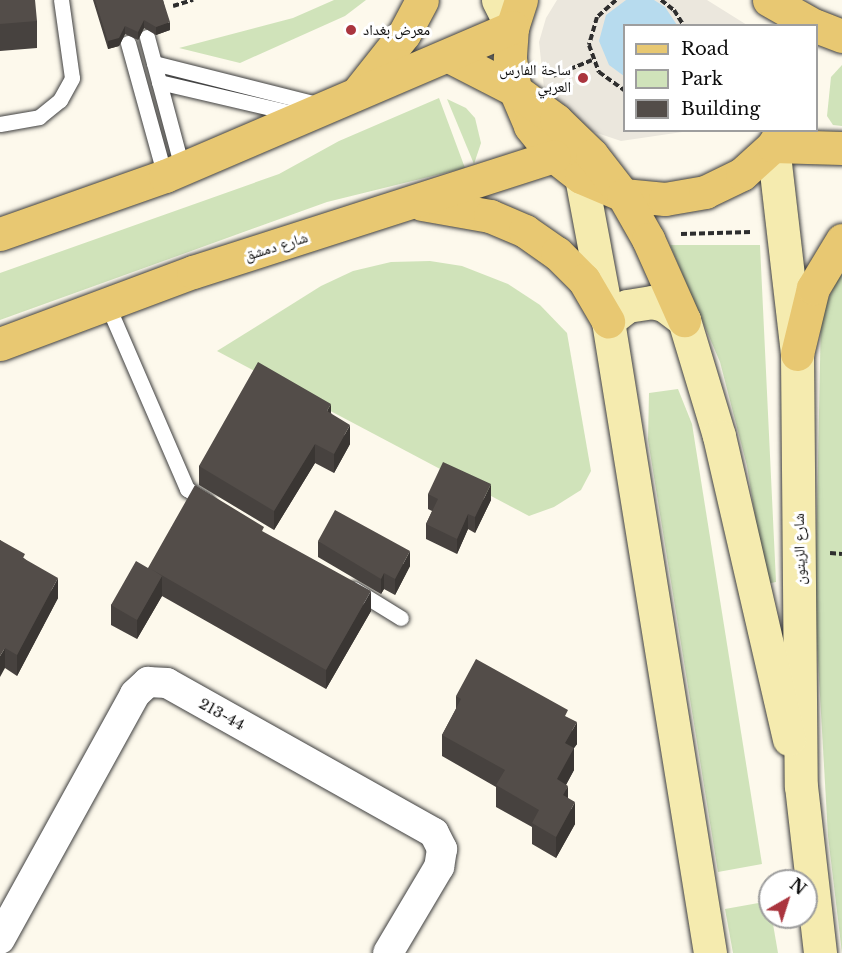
<!DOCTYPE html>
<html>
<head>
<meta charset="utf-8">
<style>
	body { margin:0 }
	#map { position:relative; width:842px; height:953px; overflow:hidden; background:#fdf9ec; font-family:"Libre Baskerville","Noto Naskh Arabic",serif }
	div>[style] { position:absolute }
	.green>* { inset:0; background:#d0e3ba }
	.plaza>* { inset:0; background:#ebe7dd }
	.water>* { inset:0; background:#b7dbee }
	.path>* { height:4px; margin-top:-2px; transform-origin:0; background:repeating-linear-gradient(90deg,#2e2e2e 0 6px,transparent 0 9px) }
	.roads { filter:drop-shadow(0 0 2px #3f3f3f) drop-shadow(0 0 2px #3f3f3f) }
	.service>* { height:15px; margin:-7.5px; padding:0 7.5px; transform-origin:7.5px; border-radius:7.5px; background:#fff }
	.minor>* { height:30px; margin:-15px; padding:0 15px; transform-origin:15px; border-radius:15px; background:#fff }
	.secondary>* { height:33px; margin:-16.5px; padding:0 16.5px; transform-origin:16.5px; border-radius:16.5px; background:#f5ebaf }
	.primary>* { height:33px; margin:-16.5px; padding:0 16.5px; transform-origin:16.5px; border-radius:16.5px; background:#e8c872 }
	.wall>* { inset:0; background:#47423f }
	.shaded-wall>* { inset:0; background:#3a3633 }
	.building>* { inset:0; background:#534d49 }
	.dots>* { width:16px; height:16px; translate:-50% -50%; box-sizing:border-box; border:3px solid #fff; border-radius:50% }
	span { translate:-50% -50%; white-space:nowrap; text-align:center; line-height:1.15; -webkit-text-stroke:6px #fff; paint-order:stroke }
	.poi-label { font-size:15px; color:#0c0c0c }
	.left { translate:0 -50%; text-align:left }
	.right { translate:-100% -50%; text-align:right }
	.street-label { font-size:15px; color:#0c0c0c }
	.legend { position:absolute; left:623px; top:24px; width:195px; height:108px; box-sizing:border-box; background:#fff; border:2px solid #9e9e9e; margin:0; padding:8px 10px; list-style:none; font-size:18px; color:#0c0c0c }
	.legend li { display:flex; align-items:center; gap:12px; height:30px }
	.legend b { width:30px; border:2px solid #9e9e9e }
	.north { position:absolute; left:758px; top:869px; width:60px; height:60px; box-sizing:border-box; background:#fff; border:2px solid #9e9e9e; border-radius:50%; rotate:39deg; font-size:16px; font-weight:700; line-height:24px; text-align:center; color:#0c0c0c }
	.north::after { content:''; display:block; margin:auto; width:21px; height:27px; background:#aa353e; clip-path:polygon(50% 0,100% 100%,50% 72%,0 100%) }
</style>
</head>
<body>
<div id="map">
	<div class="green">
		<div style="clip-path:polygon(334px 0,366px 0,345px 16px,240px 63px,179px 48px,293px 18px)"></div>
		<div style="clip-path:polygon(842px 65px,842px 126px,833px 125px,827px 116px,831px 77px)"></div>
		<div style="clip-path:polygon(439px 98px,465px 168px,327px 202px,0 320px,0 273px,279px 174px,339px 141px)"></div>
		<div style="clip-path:polygon(447px 99px,466px 108px,475px 118px,481px 143px,474px 164px)"></div>
		<div style="clip-path:polygon(670px 245px,760px 245px,776px 582px,766px 584px,747px 466px,720px 362px)"></div>
		<div style="clip-path:polygon(430px 261px,462px 266px,508px 284px,540px 305px,567px 333px,591px 471px,581px 490px,554px 507px,529px 516px,217px 351px,321px 286px,353px 271px,391px 262px)"></div>
		<div style="clip-path:polygon(842px 266px,842px 953px,828px 836px,815px 607px,821px 317px)"></div>
		<div style="clip-path:polygon(678px 389px,692px 424px,762px 864px,718px 872px,648px 440px,649px 393px)"></div>
		<div style="clip-path:polygon(769px 901px,778px 953px,733px 953px,725px 909px)"></div>
	</div>
	<div class="plaza">
		<div style="clip-path:polygon(557px 0,707px 0,747px 25px,624px 26px,624px 130px,689px 131px,621px 141px,579px 127px,544px 88px,539px 42px,546px 18px)"></div>
	</div>
	<div class="water">
		<div style="clip-path:polygon(626px 0,654px 0,665px 7px,677px 25px,624px 26px,624px 76px,609px 65px,599px 41px,606px 15px)"></div>
	</div>
	<div class="path">
		<div style="left:616px;top:0;width:25px;rotate:138deg"></div>
		<div style="left:597px;top:17px;width:29px;rotate:106deg"></div>
		<div style="left:589px;top:45px;width:29px;rotate:70deg"></div>
		<div style="left:599px;top:72px;width:31px;rotate:36deg"></div>
		<div style="left:661px;top:0;width:16px;rotate:38deg"></div>
		<div style="left:674px;top:10px;width:19px;rotate:58deg"></div>
		<div style="left:173px;top:6px;width:21px;rotate:-17deg"></div>
		<div style="left:553px;top:76px;width:42px;rotate:-22.3deg"></div>
		<div style="left:656px;top:130px;width:1px;rotate:90deg"></div>
		<div style="left:681px;top:234px;width:70px;rotate:-1.6deg"></div>
		<div style="left:830px;top:553px;width:12px;rotate:5deg"></div>
	</div>
	<div class="roads">
		<div class="service">
			<div style="left:147px;top:37px;width:136px;rotate:75deg"></div>
			<div style="left:128px;top:43px;width:138px;rotate:74.5deg"></div>
			<div style="left:154px;top:63px;width:172px;rotate:14.1deg"></div>
			<div style="left:159px;top:82px;width:141px;rotate:13.1deg"></div>
			<div style="left:0;top:124px;width:40px;rotate:-10deg"></div>
			<div style="left:39px;top:117px;width:27px;rotate:-39deg"></div>
			<div style="left:60px;top:100px;width:25px;rotate:-61deg"></div>
			<div style="left:72px;top:78px;width:79px;rotate:-98deg"></div>
			<div style="left:107px;top:304px;width:202px;rotate:66.6deg"></div>
			<div style="left:187px;top:489px;width:23px;rotate:31deg"></div>
			<div style="left:354px;top:589px;width:55px;rotate:31.7deg"></div>
		</div>
		<div class="minor">
			<div style="left:0;top:939px;width:280px;rotate:-61.1deg"></div>
			<div style="left:135px;top:694px;width:18px;rotate:-43deg"></div>
			<div style="left:148px;top:682px;width:19px;rotate:3deg"></div>
			<div style="left:167px;top:683px;width:306px;rotate:29.3deg"></div>
			<div style="left:434px;top:833px;width:18px;rotate:63deg"></div>
			<div style="left:442px;top:849px;width:18px;rotate:99deg"></div>
			<div style="left:439px;top:867px;width:100px;rotate:120.7deg"></div>
		</div>
		<div class="secondary">
			<div style="left:498px;top:0;width:30px;rotate:63deg"></div>
			<div style="left:773px;top:146px;width:209px;rotate:83.4deg"></div>
			<div style="left:797px;top:354px;width:432px;rotate:89.5deg"></div>
			<div style="left:801px;top:786px;width:168px;rotate:83.5deg"></div>
			<div style="left:581px;top:177px;width:147px;rotate:79.4deg"></div>
			<div style="left:608px;top:321px;width:640px;rotate:80.83deg"></div>
			<div style="left:608px;top:321px;width:24px;rotate:-38deg"></div>
			<div style="left:627px;top:306px;width:25px;rotate:-9deg"></div>
			<div style="left:652px;top:302px;width:12px;rotate:14deg"></div>
			<div style="left:664px;top:305px;width:25px;rotate:37deg"></div>
			<div style="left:684px;top:320px;width:121px;rotate:73.2deg"></div>
			<div style="left:719px;top:436px;width:311px;rotate:77deg"></div>
		</div>
		<div class="primary">
			<div style="left:521px;top:0;width:28px;rotate:108deg"></div>
			<div style="left:512px;top:27px;width:32px;rotate:94deg"></div>
			<div style="left:510px;top:59px;width:31px;rotate:81deg"></div>
			<div style="left:515px;top:90px;width:39px;rotate:67deg"></div>
			<div style="left:530px;top:126px;width:38px;rotate:51deg"></div>
			<div style="left:554px;top:156px;width:34px;rotate:38deg"></div>
			<div style="left:581px;top:177px;width:46px;rotate:23.2deg"></div>
			<div style="left:623px;top:195px;width:42px;rotate:5.4deg"></div>
			<div style="left:665px;top:199px;width:41px;rotate:-9.9deg"></div>
			<div style="left:705px;top:192px;width:41px;rotate:-25.9deg"></div>
			<div style="left:742px;top:174px;width:42px;rotate:-42.1deg"></div>
			<div style="left:773px;top:146px;width:18px;rotate:-61deg"></div>
			<div style="left:769px;top:0;width:53px;rotate:29.5deg"></div>
			<div style="left:816px;top:26px;width:28px;rotate:21deg"></div>
			<div style="left:449px;top:56px;width:74px;rotate:27.3deg"></div>
			<div style="left:515px;top:90px;width:51px;rotate:36.2deg"></div>
			<div style="left:556px;top:120px;width:50px;rotate:44.2deg"></div>
			<div style="left:592px;top:155px;width:51px;rotate:52.2deg"></div>
			<div style="left:623px;top:195px;width:51px;rotate:60.4deg"></div>
			<div style="left:648px;top:239px;width:89px;rotate:66deg"></div>
			<div style="left:358px;top:92px;width:74px;rotate:-51.6deg"></div>
			<div style="left:404px;top:34px;width:38px;rotate:-62deg"></div>
			<div style="left:773px;top:146px;width:69px;rotate:1.7deg"></div>
			<div style="left:422px;top:204px;width:69px;rotate:10deg"></div>
			<div style="left:490px;top:216px;width:38px;rotate:23deg"></div>
			<div style="left:525px;top:231px;width:39px;rotate:35deg"></div>
			<div style="left:557px;top:253px;width:38px;rotate:45deg"></div>
			<div style="left:584px;top:280px;width:48px;rotate:59.7deg"></div>
			<div style="left:0;top:234px;width:175px;rotate:-19.4deg"></div>
			<div style="left:165px;top:176px;width:378px;rotate:-23.2deg"></div>
			<div style="left:0;top:344px;width:206px;rotate:-20.5deg"></div>
			<div style="left:193px;top:272px;width:379px;rotate:-17.8deg"></div>
			<div style="left:797px;top:354px;width:68px;rotate:-76.4deg"></div>
			<div style="left:813px;top:288px;width:56px;rotate:-58.9deg"></div>
		</div>
	</div>
	<div class="wall">
		<div style="clip-path:polygon(0 0,37px 21px,37px 48px,0 51px)"></div>
		<div style="clip-path:polygon(93px 0,163px 0,170px 30px,156px 35px,144px 28px,138px 40px,125px 34px,119px 46px,108px 49px)"></div>
		<div style="clip-path:polygon(331px 413px,350px 444px,334px 473px,315px 463px,274px 530px,199px 485px,199px 466px)"></div>
		<div style="clip-path:polygon(428px 494px,491px 500px,475px 533px,468px 529px,457px 554px,426px 539px,426px 524px,432px 511px,428px 509px)"></div>
		<div style="clip-path:polygon(264px 533px,371px 611px,326px 689px,162px 596px,137px 639px,111px 625px,111px 605px,148px 568px)"></div>
		<div style="clip-path:polygon(0 540px,25px 559px,58px 598px,17px 676px,5px 668px)"></div>
		<div style="clip-path:polygon(318px 541px,410px 566px,395px 595px,384px 589px,381px 594px,318px 557px)"></div>
		<div style="clip-path:polygon(456px 696px,568px 718px,577px 744px,574px 748px,574px 770px,566px 785px,568px 798px,575px 824px,556px 858px,532px 844px,532px 827px,496px 807px,496px 787px,442px 756px,442px 735px,456px 709px)"></div>
	</div>
	<div class="shaded-wall">
		<div style="clip-path:polygon(144px 20px,144px 28px,138px 40px,138px 32px)"></div>
		<div style="clip-path:polygon(170px 22px,170px 30px,156px 35px,156px 27px)"></div>
		<div style="clip-path:polygon(125px 26px,125px 34px,119px 46px,108px 49px,108px 41px)"></div>
		<div style="clip-path:polygon(331px 404px,331px 423px,327px 411px)"></div>
		<div style="clip-path:polygon(350px 425px,350px 444px,334px 473px,334px 454px)"></div>
		<div style="clip-path:polygon(315px 444px,315px 463px,274px 530px,274px 511px)"></div>
		<div style="clip-path:polygon(491px 484px,491px 500px,475px 533px,475px 517px)"></div>
		<div style="clip-path:polygon(468px 514px,468px 529px,457px 554px,457px 539px)"></div>
		<div style="clip-path:polygon(410px 551px,410px 566px,395px 595px,395px 579px)"></div>
		<div style="clip-path:polygon(384px 573px,384px 589px,381px 594px,381px 579px)"></div>
		<div style="clip-path:polygon(162px 576px,162px 596px,137px 639px,137px 620px)"></div>
		<div style="clip-path:polygon(58px 578px,58px 598px,17px 676px,17px 655px)"></div>
		<div style="clip-path:polygon(371px 591px,371px 611px,326px 689px,326px 670px)"></div>
		<div style="clip-path:polygon(5px 648px,5px 668px,0 677px,0 656px)"></div>
		<div style="clip-path:polygon(577px 722px,577px 744px,574px 748px,574px 770px,557px 801px,557px 779px,565px 743px)"></div>
		<div style="clip-path:polygon(568px 786px,568px 808px,563px 795px)"></div>
		<div style="clip-path:polygon(575px 802px,575px 824px,556px 858px,556px 837px)"></div>
	</div>
	<div class="building">
		<div style="clip-path:polygon(0 0,35px 0,37px 21px,0 24px)"></div>
		<div style="clip-path:polygon(95px 0,163px 0,170px 22px,156px 27px,144px 20px,138px 32px,125px 26px,119px 38px,108px 41px)"></div>
		<div style="clip-path:polygon(258px 362px,331px 404px,327px 411px,350px 425px,334px 454px,315px 444px,274px 511px,199px 466px)"></div>
		<div style="clip-path:polygon(443px 462px,491px 484px,475px 517px,468px 514px,457px 539px,426px 524px,438px 499px,428px 494px)"></div>
		<div style="clip-path:polygon(195px 485px,264px 527px,262px 531px,371px 591px,326px 670px,151px 569px,162px 576px,137px 620px,111px 605px,136px 561px,148px 568px)"></div>
		<div style="clip-path:polygon(335px 510px,410px 551px,395px 579px,384px 573px,381px 579px,318px 541px)"></div>
		<div style="clip-path:polygon(0 540px,25px 554px,23px 558px,58px 578px,17px 655px,5px 648px,0 656px)"></div>
		<div style="clip-path:polygon(476px 659px,568px 710px,565px 716px,577px 722px,565px 743px,574px 748px,557px 779px,568px 786px,563px 795px,575px 802px,556px 837px,532px 823px,539px 810px,496px 785px,505px 770px,442px 735px,461px 699px,456px 696px)"></div>
	</div>
	<div class="dots">
		<div style="left:351px;top:30px;background:#aa353e"></div>
		<div style="left:583px;top:78px;background:#aa353e"></div>
	</div>
	<div class="poi-label">
		<span class="left" style="left:363px;top:30px">معرض بغداد</span>
		<span class="right" style="left:571px;top:78px">ساحة الفارس<br>العربي</span>
	</div>
	<div class="street-label">
		<span style="left:276px;top:246px;rotate:-17deg">شارع دمشق</span>
		<span style="left:799px;top:549px;rotate:-91deg">شارع الزيتون</span>
		<span style="left:222px;top:714px;rotate:29deg">213-44</span>
	</div>
	<ul class="legend">
	<li><b style="height:8px;background:#e8c872"></b>Road</li>
	<li><b style="height:16px;background:#d0e3ba"></b>Park</li>
	<li><b style="height:16px;background:#534d49"></b>Building</li>
	</ul>
	<div class="north">N</div>
</div>
</body>
</html>
